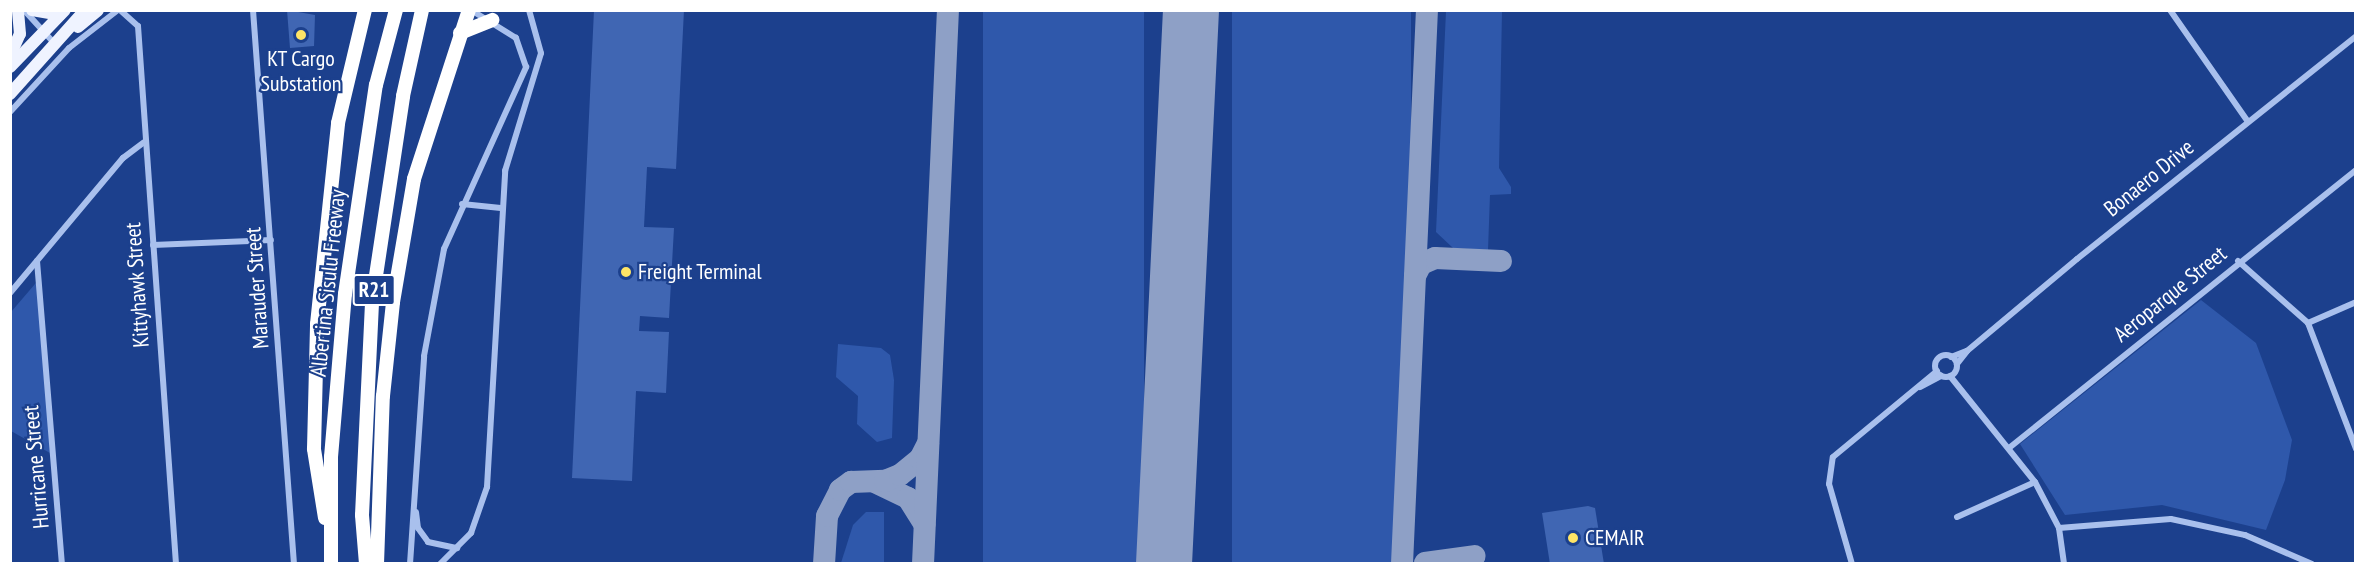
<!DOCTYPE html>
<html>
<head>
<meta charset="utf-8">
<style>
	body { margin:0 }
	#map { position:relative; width:2366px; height:574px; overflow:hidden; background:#1c408d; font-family:"PT Sans Narrow",sans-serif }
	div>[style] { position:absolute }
	.green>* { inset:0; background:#2f58ab; transform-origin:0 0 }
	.taxiway>* { height:22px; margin:-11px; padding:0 11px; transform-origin:11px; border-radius:11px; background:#8ea0c6 }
	.runway>* { height:56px; margin:-28px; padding:0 28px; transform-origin:28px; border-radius:28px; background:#8ea0c6 }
	.building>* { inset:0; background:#4066b3 }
	.street>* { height:6px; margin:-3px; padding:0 3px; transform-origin:3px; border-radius:3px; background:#a9c0ed }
	.street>.ring { margin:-3px; padding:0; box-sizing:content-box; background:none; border:6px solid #a9c0ed; border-radius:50% }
	.primary>* { height:12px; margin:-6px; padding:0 6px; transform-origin:6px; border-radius:6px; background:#eff3ff }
	.highway>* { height:14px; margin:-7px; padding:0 7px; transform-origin:7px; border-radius:7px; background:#fff }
	.dots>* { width:16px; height:16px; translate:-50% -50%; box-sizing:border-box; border:3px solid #1c408d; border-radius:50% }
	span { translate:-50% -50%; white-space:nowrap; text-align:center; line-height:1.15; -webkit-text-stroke:4.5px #1c408d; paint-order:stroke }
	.shield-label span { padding:2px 4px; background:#1c408d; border:2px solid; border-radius:4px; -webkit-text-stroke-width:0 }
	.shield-label { font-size:21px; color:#fff; font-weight:700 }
	.poi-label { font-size:22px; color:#fff }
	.left { translate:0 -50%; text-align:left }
	.street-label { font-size:22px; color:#fff }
	.frame { position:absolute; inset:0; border:12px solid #fff; pointer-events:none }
</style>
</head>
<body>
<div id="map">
	<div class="green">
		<div style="left:983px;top:11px;width:161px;height:553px"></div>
		<div style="left:1232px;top:11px;width:179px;height:552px"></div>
		<div style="clip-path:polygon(1446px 11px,1502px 11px,1499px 168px,1511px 187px,1511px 194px,1490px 195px,1488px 250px,1453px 248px,1436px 232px)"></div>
		<div style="clip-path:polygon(41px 277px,50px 453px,11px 431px,11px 312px)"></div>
		<div style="clip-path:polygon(2201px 300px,2256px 343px,2292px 440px,2285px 480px,2266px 530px,2162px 505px,2065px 515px,2020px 444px)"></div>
		<div style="clip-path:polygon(838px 344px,881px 348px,890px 355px,894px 380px,892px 438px,877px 442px,857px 424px,858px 396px,836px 377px)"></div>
		<div style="clip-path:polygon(866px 512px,884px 512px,884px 563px,841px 563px,853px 525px)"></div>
	</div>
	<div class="taxiway">
		<div style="left:1415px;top:276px;width:13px;rotate:-63deg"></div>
		<div style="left:1421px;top:264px;width:15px;rotate:-23deg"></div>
		<div style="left:1435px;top:258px;width:66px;rotate:2.6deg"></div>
		<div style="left:875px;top:482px;width:37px;rotate:26deg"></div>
		<div style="left:908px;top:498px;width:31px;rotate:58deg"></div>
		<div style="left:1425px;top:563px;width:50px;rotate:-8deg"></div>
		<div style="left:824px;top:564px;width:48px;rotate:-86.4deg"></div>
		<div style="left:827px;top:516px;width:29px;rotate:-63deg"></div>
		<div style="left:840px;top:490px;width:14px;rotate:-36deg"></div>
		<div style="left:851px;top:482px;width:34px;rotate:-2deg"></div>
		<div style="left:885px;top:481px;width:16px;rotate:-22deg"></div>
		<div style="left:900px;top:475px;width:26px;rotate:-39deg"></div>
		<div style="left:920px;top:459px;width:18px;rotate:-63deg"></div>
		<div style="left:923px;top:564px;width:555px;rotate:-87.42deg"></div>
		<div style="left:1402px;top:564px;width:555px;rotate:-87.42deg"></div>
	</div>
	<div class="runway">
		<div style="left:1164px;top:564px;width:555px;rotate:-87.21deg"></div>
	</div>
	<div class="building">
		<div style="clip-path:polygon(287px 10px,315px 15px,314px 46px,290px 48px)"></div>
		<div style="clip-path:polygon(594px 10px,684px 10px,676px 169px,647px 167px,644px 227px,674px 228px,669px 318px,640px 316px,639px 331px,669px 332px,666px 393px,636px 391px,632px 481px,572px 478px)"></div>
		<div style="clip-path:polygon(1588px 506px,1595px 508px,1604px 564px,1550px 564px,1542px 513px)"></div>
	</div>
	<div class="street">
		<div style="left:24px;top:10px;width:45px;rotate:47.7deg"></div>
		<div style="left:120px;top:10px;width:24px;rotate:42deg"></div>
		<div style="left:138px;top:26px;width:539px;rotate:85.96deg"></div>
		<div style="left:253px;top:10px;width:556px;rotate:85.77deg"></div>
		<div style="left:2170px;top:10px;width:136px;rotate:55.1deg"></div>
		<div style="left:10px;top:112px;width:87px;rotate:-47.3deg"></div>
		<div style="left:69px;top:48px;width:62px;rotate:-37.8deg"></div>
		<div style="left:462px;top:204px;width:39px;rotate:6deg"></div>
		<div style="left:153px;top:245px;width:118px;rotate:-2.4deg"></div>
		<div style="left:37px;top:261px;width:304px;rotate:85.3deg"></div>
		<div style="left:2238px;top:261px;width:94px;rotate:41.5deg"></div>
		<div style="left:2308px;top:323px;width:135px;rotate:69.1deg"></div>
		<div style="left:10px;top:293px;width:176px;rotate:-50.1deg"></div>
		<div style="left:123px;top:158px;width:26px;rotate:-37deg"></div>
		<div style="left:2308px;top:323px;width:52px;rotate:-23.6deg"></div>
		<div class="ring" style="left:1935px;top:355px;width:16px;height:16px"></div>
		<div style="left:1951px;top:357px;width:17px;rotate:-21deg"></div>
		<div style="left:1957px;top:364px;width:16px;rotate:-52deg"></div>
		<div style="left:1967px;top:351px;width:143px;rotate:-39.9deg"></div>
		<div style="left:2077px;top:259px;width:357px;rotate:-38.6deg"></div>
		<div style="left:1950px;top:376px;width:136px;rotate:51.3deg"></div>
		<div style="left:2035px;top:482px;width:52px;rotate:62.4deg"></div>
		<div style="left:2059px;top:528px;width:36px;rotate:82deg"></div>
		<div style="left:1920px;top:387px;width:24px;rotate:-28deg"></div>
		<div style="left:2009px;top:448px;width:445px;rotate:-38.7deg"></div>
		<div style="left:416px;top:512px;width:16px;rotate:83deg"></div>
		<div style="left:418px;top:528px;width:17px;rotate:54deg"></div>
		<div style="left:428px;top:542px;width:30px;rotate:12deg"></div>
		<div style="left:1957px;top:517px;width:85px;rotate:-24.2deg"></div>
		<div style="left:2059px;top:528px;width:112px;rotate:-4.6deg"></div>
		<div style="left:2171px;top:519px;width:76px;rotate:12.2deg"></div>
		<div style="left:2245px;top:535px;width:73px;rotate:23.4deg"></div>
		<div style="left:410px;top:564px;width:208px;rotate:-86.1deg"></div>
		<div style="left:424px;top:356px;width:109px;rotate:-79.4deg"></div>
		<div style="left:444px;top:249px;width:200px;rotate:-65.7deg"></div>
		<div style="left:526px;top:67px;width:31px;rotate:-109deg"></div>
		<div style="left:516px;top:38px;width:53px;rotate:-148.1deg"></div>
		<div style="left:440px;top:564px;width:44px;rotate:-45deg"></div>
		<div style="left:471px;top:533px;width:49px;rotate:-70.8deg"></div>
		<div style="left:487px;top:487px;width:317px;rotate:-86.7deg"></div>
		<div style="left:505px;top:171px;width:123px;rotate:-73deg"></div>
		<div style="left:541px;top:53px;width:45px;rotate:-105.6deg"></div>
		<div style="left:1852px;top:564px;width:83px;rotate:-106deg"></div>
		<div style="left:1829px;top:484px;width:27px;rotate:-82deg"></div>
		<div style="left:1833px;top:457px;width:135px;rotate:-39.6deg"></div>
	</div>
	<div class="primary">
		<div style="left:32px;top:10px;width:28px;rotate:10deg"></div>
		<div style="left:78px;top:27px;width:26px;rotate:-40deg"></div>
		<div style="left:10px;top:56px;width:24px;rotate:-66deg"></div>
		<div style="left:20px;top:34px;width:24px;rotate:-95deg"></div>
		<div style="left:10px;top:67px;width:79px;rotate:-46deg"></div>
		<div style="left:10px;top:94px;width:113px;rotate:-48.2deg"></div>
	</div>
	<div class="highway">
		<div style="left:460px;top:33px;width:35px;rotate:-22deg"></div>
		<div style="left:325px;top:518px;width:70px;rotate:-99.1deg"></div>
		<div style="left:314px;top:449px;width:125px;rotate:-88.6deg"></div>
		<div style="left:317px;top:324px;width:202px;rotate:-84deg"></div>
		<div style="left:338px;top:123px;width:116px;rotate:-76.6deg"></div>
		<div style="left:331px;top:564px;width:107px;rotate:-90deg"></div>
		<div style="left:331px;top:457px;width:164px;rotate:-85.1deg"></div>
		<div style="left:345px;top:294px;width:211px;rotate:-81.6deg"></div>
		<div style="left:376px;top:85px;width:78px;rotate:-75.1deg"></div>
		<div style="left:366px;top:564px;width:49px;rotate:-94.7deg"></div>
		<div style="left:362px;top:515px;width:213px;rotate:-87.3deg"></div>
		<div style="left:372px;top:302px;width:208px;rotate:-81.4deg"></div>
		<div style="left:403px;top:96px;width:88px;rotate:-77.5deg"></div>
		<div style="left:377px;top:564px;width:168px;rotate:-88deg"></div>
		<div style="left:383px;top:396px;width:95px;rotate:-83.9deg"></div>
		<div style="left:393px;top:302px;width:125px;rotate:-80.3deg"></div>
		<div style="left:414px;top:179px;width:178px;rotate:-72deg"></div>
	</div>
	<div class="dots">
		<div style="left:301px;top:35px;background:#fee466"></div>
		<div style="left:626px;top:272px;background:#fee466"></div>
		<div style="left:1573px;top:538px;background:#fee466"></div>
	</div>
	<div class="shield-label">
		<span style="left:374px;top:290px">R21</span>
	</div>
	<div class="poi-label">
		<span style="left:301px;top:71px">KT Cargo<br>Substation</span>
		<span class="left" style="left:638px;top:272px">Freight Terminal</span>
		<span class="left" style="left:1585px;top:538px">CEMAIR</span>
	</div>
	<div class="street-label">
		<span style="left:2149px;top:178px;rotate:-39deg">Bonaero Drive</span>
		<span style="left:328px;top:283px;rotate:-84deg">Albertina Sisulu Freeway</span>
		<span style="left:137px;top:285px;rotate:-94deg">Kittyhawk Street</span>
		<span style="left:257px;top:288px;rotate:-94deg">Marauder Street</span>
		<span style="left:2170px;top:294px;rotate:-39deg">Aeroparque Street</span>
		<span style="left:36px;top:467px;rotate:-95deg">Hurricane Street</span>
	</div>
	<div class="frame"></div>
</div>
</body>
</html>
